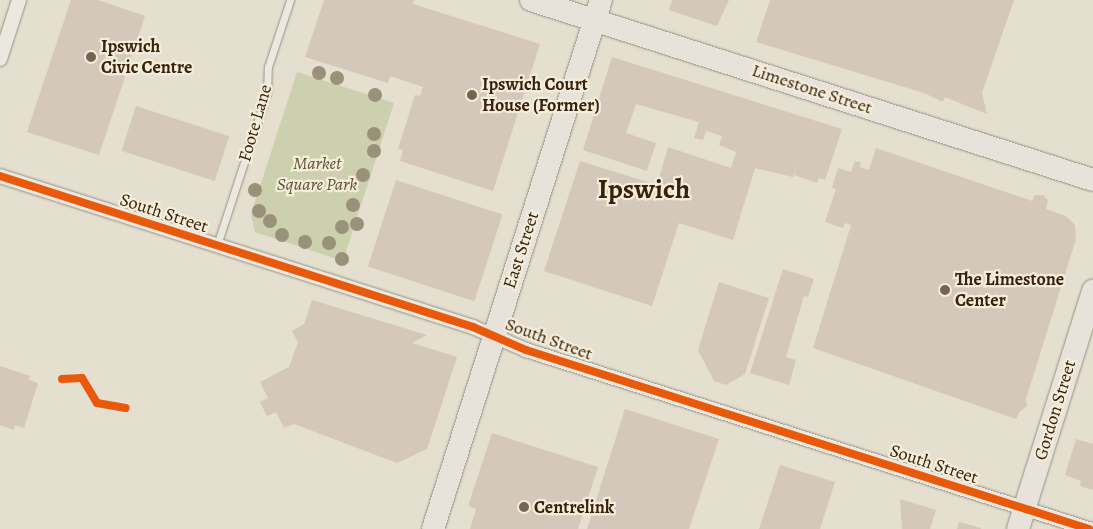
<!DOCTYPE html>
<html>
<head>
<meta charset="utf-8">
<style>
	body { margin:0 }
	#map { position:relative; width:1093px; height:529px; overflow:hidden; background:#e4dfce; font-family:Alegreya,serif }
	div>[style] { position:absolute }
	.green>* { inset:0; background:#ccd0ae }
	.building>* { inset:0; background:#d4c8ba; transform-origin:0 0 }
	.roads { filter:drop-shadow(0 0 1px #979185) drop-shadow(0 0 1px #979185) }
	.service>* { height:7px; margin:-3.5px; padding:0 3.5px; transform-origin:3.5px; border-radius:3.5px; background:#eae8df }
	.minor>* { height:14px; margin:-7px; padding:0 7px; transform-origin:7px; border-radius:7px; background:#eae8df }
	.primary>* { height:22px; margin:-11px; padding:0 11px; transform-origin:11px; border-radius:11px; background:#e7e3da }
	.cycleway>* { height:8px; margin:-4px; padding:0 4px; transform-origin:4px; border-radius:4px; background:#e8590c }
	.trees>* { width:14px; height:14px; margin:-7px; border-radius:50%; background:#9a917a }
	.dots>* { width:14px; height:14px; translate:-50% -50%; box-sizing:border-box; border:2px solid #f4edd9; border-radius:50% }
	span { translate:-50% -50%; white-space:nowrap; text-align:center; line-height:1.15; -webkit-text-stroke:4.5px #f4edd9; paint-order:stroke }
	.poi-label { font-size:18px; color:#38210d; font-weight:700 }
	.left { translate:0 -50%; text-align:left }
	.street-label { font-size:18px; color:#38210d }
	.park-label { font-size:18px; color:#5e5236; font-style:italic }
	.town-label { font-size:28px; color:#38210d; font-weight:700 }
</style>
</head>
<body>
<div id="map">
	<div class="green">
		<div style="clip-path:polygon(297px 72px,394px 103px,343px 261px,255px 232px,251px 214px)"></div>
	</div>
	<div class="building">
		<div style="clip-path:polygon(71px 0,98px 0,145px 16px,99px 155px,27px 132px)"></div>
		<div style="clip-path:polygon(324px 0,414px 0,413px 4px,540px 44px,493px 191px,400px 161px,403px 150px,398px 149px,415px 95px,420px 96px,423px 87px,390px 76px,388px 83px,305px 57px)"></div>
		<div style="clip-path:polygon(672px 0,729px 0,717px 26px,669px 10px)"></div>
		<div style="clip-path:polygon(770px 0,1014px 0,982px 93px,987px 114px,945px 97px,943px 102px,924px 93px,756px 42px)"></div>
		<div style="clip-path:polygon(612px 57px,842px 129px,825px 180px,819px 178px,817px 183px,794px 175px,806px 138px,793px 177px,755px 168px,733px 240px,679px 223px,652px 306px,544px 271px,580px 161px,657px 185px,668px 147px,731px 168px,736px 152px,719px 145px,722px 136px,706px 131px,703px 140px,694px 138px,699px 122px,636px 104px,626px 133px,656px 143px,647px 171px,583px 150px)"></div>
		<div style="left:136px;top:106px;width:98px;height:47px;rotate:18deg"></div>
		<div style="clip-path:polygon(876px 148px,1032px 201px,1035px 195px,1043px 195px,1048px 200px,1046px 209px,1066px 216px,1075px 225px,1076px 239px,1026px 399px,1027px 406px,1019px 412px,1016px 419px,813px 348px,851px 225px,845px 223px,843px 228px,825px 222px,836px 189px,832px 188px,838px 168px,851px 172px,855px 161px,861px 162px,860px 167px,869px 170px)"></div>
		<div style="left:396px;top:180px;width:112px;height:91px;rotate:18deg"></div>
		<div style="clip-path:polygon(783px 269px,814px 279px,808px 297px,804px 296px,786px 357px,796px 360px,789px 385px,750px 373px)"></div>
		<div style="clip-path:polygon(719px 282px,769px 298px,745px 374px,726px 385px,714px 381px,698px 350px)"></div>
		<div style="clip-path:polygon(312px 300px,427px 335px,412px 343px,457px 357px,427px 449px,397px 463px,294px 424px,284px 428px,276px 412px,267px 416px,260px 402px,268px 398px,260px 382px,289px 367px,298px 342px,292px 331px,304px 324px)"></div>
		<div style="clip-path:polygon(0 366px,30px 376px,29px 380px,38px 383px,24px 428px,15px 425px,14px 430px,0 425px)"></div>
		<div style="clip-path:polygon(625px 409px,719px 439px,689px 529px,587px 529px)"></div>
		<div style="clip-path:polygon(492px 433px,598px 467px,578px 529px,470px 529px,476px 509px,468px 506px)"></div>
		<div style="clip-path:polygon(1076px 439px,1093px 444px,1093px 490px,1080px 486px,1081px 481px,1065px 475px)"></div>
		<div style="clip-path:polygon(780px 465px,835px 482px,820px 529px,759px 529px)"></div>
		<div style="clip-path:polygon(900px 499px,936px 510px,930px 529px,902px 529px)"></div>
		<div style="clip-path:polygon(959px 522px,981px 528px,981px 529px,957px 529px)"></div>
	</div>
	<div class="roads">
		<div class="service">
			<div style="left:217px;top:245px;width:161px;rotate:-71.9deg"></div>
			<div style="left:267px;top:92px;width:25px;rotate:-88deg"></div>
			<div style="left:268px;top:67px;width:71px;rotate:-71.8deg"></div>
		</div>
		<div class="minor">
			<div style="left:0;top:59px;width:62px;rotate:-72.1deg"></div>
			<div style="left:0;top:176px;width:497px;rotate:17.7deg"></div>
			<div style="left:473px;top:327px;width:58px;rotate:23.5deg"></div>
			<div style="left:526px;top:350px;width:591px;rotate:17.64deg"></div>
		</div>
		<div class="primary">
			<div style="left:531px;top:0;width:590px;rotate:17.76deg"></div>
			<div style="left:433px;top:529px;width:555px;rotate:-72.38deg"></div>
			<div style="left:1018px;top:529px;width:250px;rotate:-72.5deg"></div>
		</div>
	</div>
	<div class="cycleway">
		<div style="left:0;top:176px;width:497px;rotate:17.7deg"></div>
		<div style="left:473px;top:327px;width:58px;rotate:23.5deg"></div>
		<div style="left:526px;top:350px;width:591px;rotate:17.64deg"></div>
		<div style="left:62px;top:379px;width:20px;rotate:-3deg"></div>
		<div style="left:82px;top:378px;width:29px;rotate:59deg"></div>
		<div style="left:97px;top:403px;width:29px;rotate:10deg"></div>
	</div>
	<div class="trees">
		<div style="left:319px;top:73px"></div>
		<div style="left:337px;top:78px"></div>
		<div style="left:375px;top:95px"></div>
		<div style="left:374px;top:134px"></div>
		<div style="left:374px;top:151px"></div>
		<div style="left:363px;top:175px"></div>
		<div style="left:255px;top:190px"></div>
		<div style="left:353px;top:205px"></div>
		<div style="left:259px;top:211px"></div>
		<div style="left:270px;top:221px"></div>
		<div style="left:357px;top:224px"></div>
		<div style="left:342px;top:227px"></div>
		<div style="left:282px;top:235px"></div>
		<div style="left:305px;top:242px"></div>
		<div style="left:329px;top:243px"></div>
		<div style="left:342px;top:259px"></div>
	</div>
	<div class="dots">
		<div style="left:91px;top:57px;background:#746451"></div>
		<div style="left:472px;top:95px;background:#746451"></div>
		<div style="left:945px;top:290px;background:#746451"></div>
		<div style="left:524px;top:507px;background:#746451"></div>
	</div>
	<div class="poi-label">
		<span class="left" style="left:101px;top:57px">Ipswich<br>Civic Centre</span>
		<span class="left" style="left:482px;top:95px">Ipswich Court<br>House (Former)</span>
		<span class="left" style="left:955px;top:290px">The Limestone<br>Center</span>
		<span class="left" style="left:534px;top:507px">Centrelink</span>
	</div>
	<div class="street-label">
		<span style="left:812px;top:89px;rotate:18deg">Limestone Street</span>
		<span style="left:255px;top:123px;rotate:-74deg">Foote Lane</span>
		<span style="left:164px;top:213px;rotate:18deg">South Street</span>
		<span style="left:521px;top:250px;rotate:-72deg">East Street</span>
		<span style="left:549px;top:339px;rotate:20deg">South Street</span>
		<span style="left:1055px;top:410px;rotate:-73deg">Gordon Street</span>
		<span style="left:934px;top:464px;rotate:18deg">South Street</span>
	</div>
	<div class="park-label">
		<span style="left:317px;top:174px">Market<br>Square Park</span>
	</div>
	<div class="town-label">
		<span style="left:644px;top:189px">Ipswich</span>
	</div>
</div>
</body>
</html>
